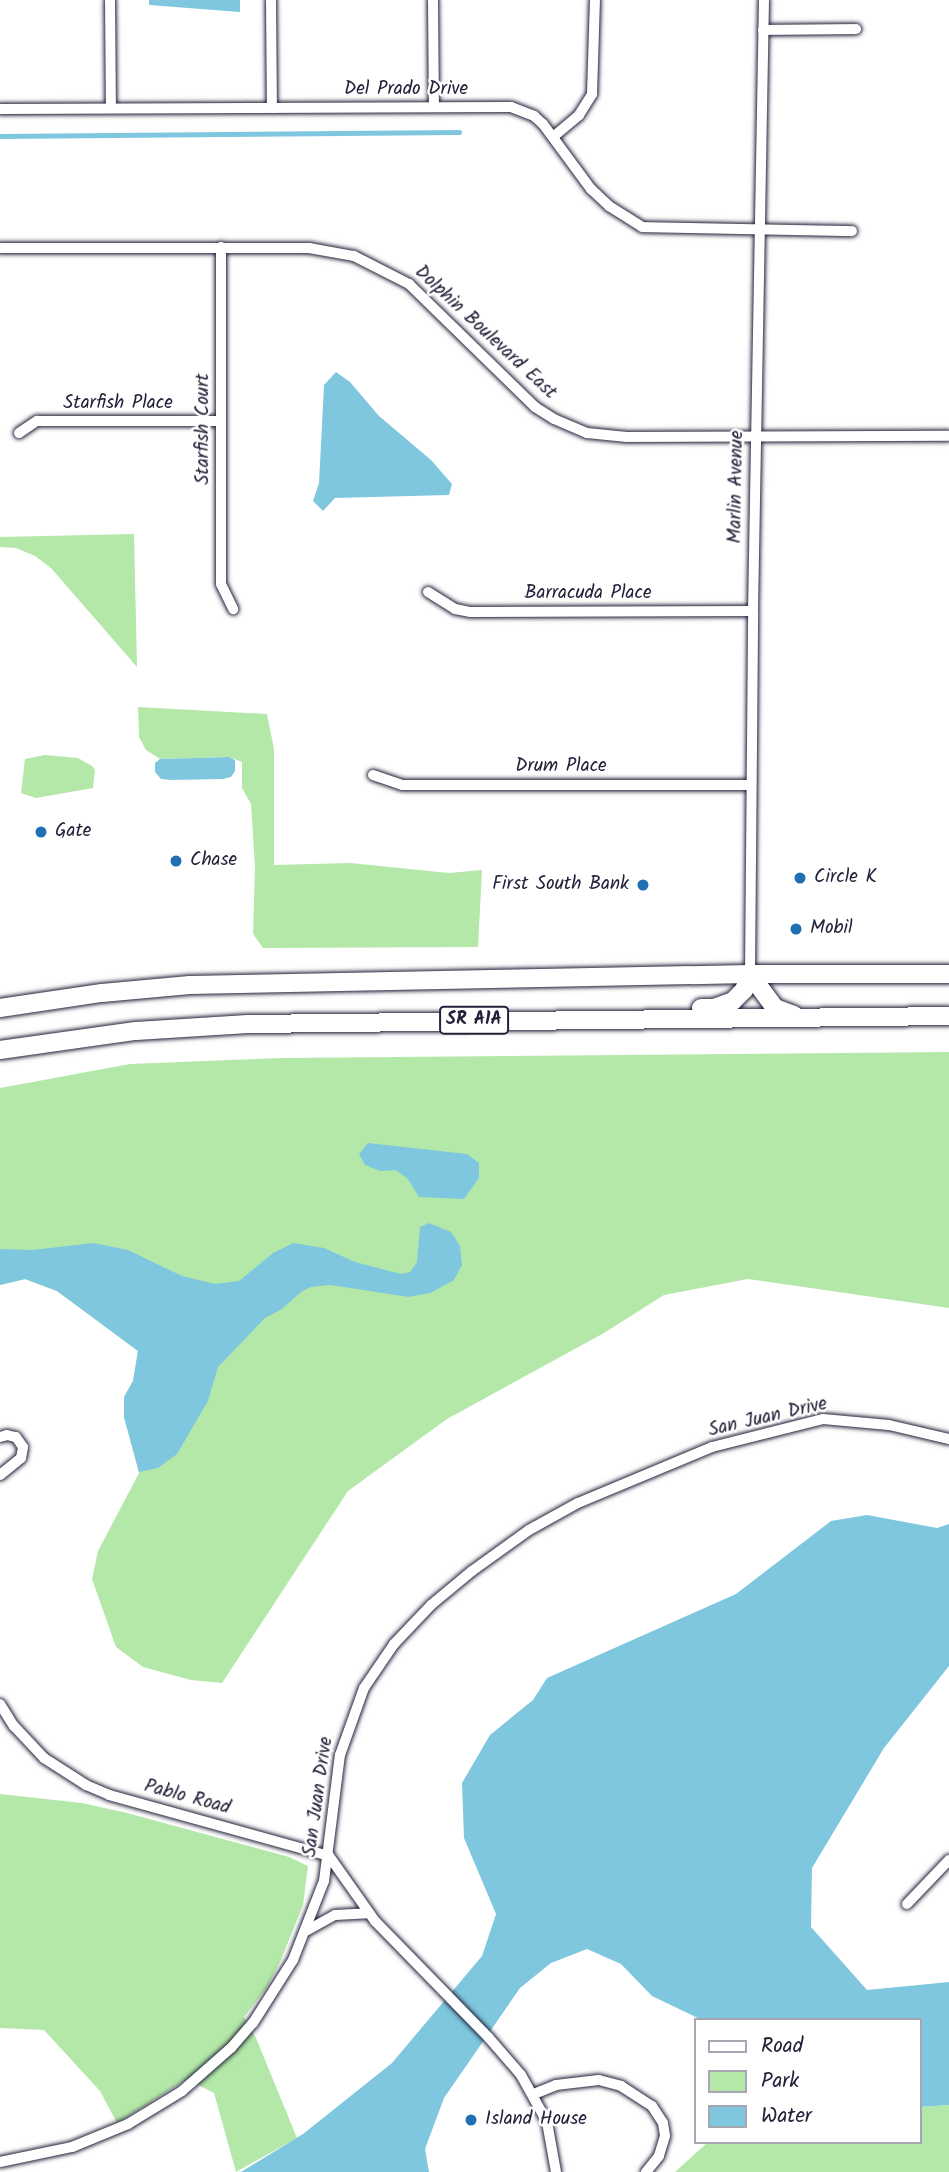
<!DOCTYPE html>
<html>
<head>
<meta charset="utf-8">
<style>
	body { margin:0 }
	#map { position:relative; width:949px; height:2172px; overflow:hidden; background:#fff; font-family:Kalam,sans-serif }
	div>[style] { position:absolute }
	.green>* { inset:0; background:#b4e8a9 }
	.water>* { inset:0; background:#7fc7df }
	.stream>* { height:4.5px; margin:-2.25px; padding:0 2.25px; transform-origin:2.25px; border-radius:2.25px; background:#7fc7df }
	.roads { filter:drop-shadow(0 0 2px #22223b) drop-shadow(0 0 2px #22223b) }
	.street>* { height:10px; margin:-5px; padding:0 5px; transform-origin:5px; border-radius:5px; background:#fff }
	.primary>* { height:18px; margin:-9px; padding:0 9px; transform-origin:9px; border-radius:9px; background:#fff }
	.dots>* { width:19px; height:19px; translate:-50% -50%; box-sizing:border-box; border:4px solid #fff; border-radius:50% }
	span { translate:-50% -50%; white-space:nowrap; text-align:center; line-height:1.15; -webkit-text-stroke:5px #fff; paint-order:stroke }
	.shield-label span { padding:2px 5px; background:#fff; border:2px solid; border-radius:5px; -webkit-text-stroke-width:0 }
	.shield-label { font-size:18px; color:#22223b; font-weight:700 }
	.street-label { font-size:19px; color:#22223b }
	.poi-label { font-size:19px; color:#22223b }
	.left { translate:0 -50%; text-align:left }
	.right { translate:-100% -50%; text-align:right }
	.legend { position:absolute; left:694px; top:2018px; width:228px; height:126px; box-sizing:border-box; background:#fff; border:2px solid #a7a7b1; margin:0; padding:9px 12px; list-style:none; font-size:21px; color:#22223b }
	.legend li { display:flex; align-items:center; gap:14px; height:35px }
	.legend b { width:35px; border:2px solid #a7a7b1 }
</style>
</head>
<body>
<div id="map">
	<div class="green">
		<div style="clip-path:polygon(134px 534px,137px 667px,51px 568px,35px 556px,16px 548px,0 547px,0 537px)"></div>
		<div style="clip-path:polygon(138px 707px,267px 714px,274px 749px,274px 865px,350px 863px,449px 873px,482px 870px,478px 947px,263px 948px,253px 934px,255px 867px,251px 804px,242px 788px,242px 762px,229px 757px,160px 759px,146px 750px,139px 737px)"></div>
		<div style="clip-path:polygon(45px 755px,78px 758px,92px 766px,95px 770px,93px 788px,36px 798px,21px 793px,25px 759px)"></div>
		<div style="clip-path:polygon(949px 1052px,949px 1308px,748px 1279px,664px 1295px,604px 1333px,447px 1419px,348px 1491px,222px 1683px,191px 1680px,143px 1667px,116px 1647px,92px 1579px,98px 1551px,139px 1473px,124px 1417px,124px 1397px,133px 1381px,138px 1351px,57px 1291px,25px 1279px,0 1285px,0 1088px,130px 1064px,282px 1058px)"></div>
		<div style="clip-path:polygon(0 1794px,82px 1803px,127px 1813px,289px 1857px,308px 1866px,303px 1905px,280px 1962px,267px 1987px,244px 2017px,256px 2038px,297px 2138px,236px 2172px,214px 2093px,187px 2079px,117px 2123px,100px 2091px,44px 2030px,0 2028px)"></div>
		<div style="clip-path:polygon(949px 2105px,949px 2172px,675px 2172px,708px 2142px,919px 2142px,919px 2107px)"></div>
	</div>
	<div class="water">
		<div style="clip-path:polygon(149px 0,240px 0,240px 12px,149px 5px)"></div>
		<div style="clip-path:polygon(336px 372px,350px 382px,379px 416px,431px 460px,452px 484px,449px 495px,335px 498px,323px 511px,313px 501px,319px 483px,324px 385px)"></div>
		<div style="clip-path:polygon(229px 757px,235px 760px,235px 771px,231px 777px,223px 779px,171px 780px,161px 779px,155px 772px,155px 763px,160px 759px)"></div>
		<div style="clip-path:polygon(368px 1143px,467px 1154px,479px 1163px,479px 1178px,464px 1199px,419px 1197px,408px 1179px,396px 1170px,380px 1171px,365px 1165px,359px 1154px)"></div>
		<div style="clip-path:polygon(429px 1223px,451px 1232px,460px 1246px,462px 1265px,454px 1280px,430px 1293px,409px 1297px,330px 1285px,311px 1287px,301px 1292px,282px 1309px,265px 1318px,218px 1367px,208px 1401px,177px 1454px,158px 1468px,139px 1472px,124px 1417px,124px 1397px,133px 1381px,138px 1351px,57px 1291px,25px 1279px,0 1285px,0 1249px,32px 1250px,94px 1243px,128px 1250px,182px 1276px,215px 1284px,239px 1281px,273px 1253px,293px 1243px,324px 1248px,355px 1262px,401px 1274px,410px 1272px,417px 1262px,420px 1227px)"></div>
		<div style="clip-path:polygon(867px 1515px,937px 1528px,949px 1524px,949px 1666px,884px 1748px,812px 1868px,811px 1927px,867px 1990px,949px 1982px,949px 2105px,919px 2107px,919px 2020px,702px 2020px,652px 1996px,621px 1964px,587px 1949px,551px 1963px,520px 1988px,444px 2098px,425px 2149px,429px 2172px,241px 2172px,303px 2134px,392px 2063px,482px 1956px,496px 1914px,464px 1838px,462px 1783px,490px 1735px,533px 1700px,547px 1678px,736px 1594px,831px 1521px)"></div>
	</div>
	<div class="stream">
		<div style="left:0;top:136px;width:459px;rotate:-0.5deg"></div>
	</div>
	<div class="roads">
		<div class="street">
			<div style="left:110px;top:0;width:108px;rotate:89.5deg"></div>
			<div style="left:271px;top:0;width:108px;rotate:89.5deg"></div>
			<div style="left:433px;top:0;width:107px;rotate:89.5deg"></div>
			<div style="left:763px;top:30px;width:93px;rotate:-0.6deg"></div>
			<div style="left:0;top:109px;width:511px;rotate:-0.22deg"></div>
			<div style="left:511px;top:107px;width:25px;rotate:21deg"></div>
			<div style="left:534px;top:116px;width:12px;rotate:42deg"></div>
			<div style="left:543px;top:124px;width:81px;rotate:53.6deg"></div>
			<div style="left:591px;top:189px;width:25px;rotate:43deg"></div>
			<div style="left:609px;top:206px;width:39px;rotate:32deg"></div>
			<div style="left:642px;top:227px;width:210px;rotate:1.1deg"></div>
			<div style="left:553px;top:137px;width:34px;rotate:-40deg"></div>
			<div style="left:579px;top:115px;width:25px;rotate:-58deg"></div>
			<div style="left:592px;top:94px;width:94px;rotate:-88.2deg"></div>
			<div style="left:221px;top:247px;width:337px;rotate:90deg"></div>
			<div style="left:221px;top:584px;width:28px;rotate:64deg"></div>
			<div style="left:0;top:248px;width:309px"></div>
			<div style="left:309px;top:248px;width:46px;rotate:10.1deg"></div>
			<div style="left:354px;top:256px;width:62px;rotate:27deg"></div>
			<div style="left:409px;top:284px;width:176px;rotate:44.3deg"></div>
			<div style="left:535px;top:407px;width:22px;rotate:32deg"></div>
			<div style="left:554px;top:419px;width:36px;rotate:23deg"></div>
			<div style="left:587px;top:433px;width:40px;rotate:5.7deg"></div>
			<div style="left:627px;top:437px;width:321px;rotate:-0.2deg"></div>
			<div style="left:19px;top:433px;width:22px;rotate:-34deg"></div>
			<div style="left:37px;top:421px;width:184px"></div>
			<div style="left:428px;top:592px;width:32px;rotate:32deg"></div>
			<div style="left:455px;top:609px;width:16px;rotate:11deg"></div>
			<div style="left:471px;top:612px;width:282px;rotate:-0.2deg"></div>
			<div style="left:373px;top:775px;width:31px;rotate:19deg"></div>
			<div style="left:402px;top:785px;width:348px"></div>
			<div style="left:750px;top:974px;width:363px;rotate:-89.5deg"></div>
			<div style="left:753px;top:611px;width:611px;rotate:-88.97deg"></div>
			<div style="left:0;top:1437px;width:7px;rotate:-16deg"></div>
			<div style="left:7px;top:1435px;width:9px;rotate:13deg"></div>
			<div style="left:16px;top:1437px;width:12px;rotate:55deg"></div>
			<div style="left:23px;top:1447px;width:11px;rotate:100deg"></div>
			<div style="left:21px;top:1458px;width:27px;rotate:141deg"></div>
			<div style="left:0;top:1704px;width:26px;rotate:58deg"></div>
			<div style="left:14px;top:1726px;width:44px;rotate:46.8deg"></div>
			<div style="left:44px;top:1758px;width:50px;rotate:32.7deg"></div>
			<div style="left:86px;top:1785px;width:25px;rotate:23deg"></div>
			<div style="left:109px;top:1795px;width:228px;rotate:15.5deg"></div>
			<div style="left:329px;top:1856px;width:80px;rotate:54.7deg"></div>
			<div style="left:375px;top:1921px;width:163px;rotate:45.7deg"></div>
			<div style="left:489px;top:2038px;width:49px;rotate:49.1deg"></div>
			<div style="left:521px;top:2075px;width:54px;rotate:61deg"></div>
			<div style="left:547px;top:2122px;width:51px;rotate:79.8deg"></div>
			<div style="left:907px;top:1904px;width:61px;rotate:-46.3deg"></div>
			<div style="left:306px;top:1931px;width:33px;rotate:-29deg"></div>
			<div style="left:335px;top:1915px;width:33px;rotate:-3deg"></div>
			<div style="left:534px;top:2094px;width:24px;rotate:-22deg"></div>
			<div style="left:556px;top:2085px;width:43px;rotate:-6.6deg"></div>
			<div style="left:599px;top:2080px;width:23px;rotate:15deg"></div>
			<div style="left:621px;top:2086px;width:37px;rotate:33deg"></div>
			<div style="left:652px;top:2106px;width:20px;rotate:57deg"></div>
			<div style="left:663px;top:2123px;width:13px;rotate:81deg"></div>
			<div style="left:665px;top:2136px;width:21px;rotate:107deg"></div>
			<div style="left:659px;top:2156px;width:21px;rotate:129deg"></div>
			<div style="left:0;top:2162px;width:74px;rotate:-11.8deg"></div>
			<div style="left:72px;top:2147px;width:61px;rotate:-22.3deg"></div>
			<div style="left:128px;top:2124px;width:63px;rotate:-31.4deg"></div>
			<div style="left:182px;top:2091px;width:65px;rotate:-41.3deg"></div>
			<div style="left:231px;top:2048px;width:33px;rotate:-49deg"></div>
			<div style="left:253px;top:2023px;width:75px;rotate:-57.6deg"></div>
			<div style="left:293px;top:1960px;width:85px;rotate:-68.6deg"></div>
			<div style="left:324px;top:1881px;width:127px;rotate:-82.8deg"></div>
			<div style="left:340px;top:1755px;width:71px;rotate:-70.3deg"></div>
			<div style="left:364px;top:1688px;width:53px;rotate:-55.7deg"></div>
			<div style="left:394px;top:1644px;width:54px;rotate:-46.5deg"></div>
			<div style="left:431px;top:1605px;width:53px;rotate:-39.7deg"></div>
			<div style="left:472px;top:1571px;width:70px;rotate:-35.7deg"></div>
			<div style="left:529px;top:1530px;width:56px;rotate:-28.9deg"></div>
			<div style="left:578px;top:1503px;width:145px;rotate:-22.7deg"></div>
			<div style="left:712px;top:1447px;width:114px;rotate:-14.2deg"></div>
			<div style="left:823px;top:1419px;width:66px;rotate:5.2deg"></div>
			<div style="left:889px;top:1425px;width:62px;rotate:13.1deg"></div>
		</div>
		<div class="primary">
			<div style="left:750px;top:974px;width:42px;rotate:53.7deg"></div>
			<div style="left:775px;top:1008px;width:20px;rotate:20deg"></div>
			<div style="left:0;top:1008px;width:103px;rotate:-8.4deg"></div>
			<div style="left:102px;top:993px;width:88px;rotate:-5.2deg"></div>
			<div style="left:190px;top:985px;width:560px;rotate:-1.13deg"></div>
			<div style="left:750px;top:974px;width:199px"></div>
			<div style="left:701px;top:1008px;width:13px"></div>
			<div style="left:714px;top:1008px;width:20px;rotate:-20deg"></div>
			<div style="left:733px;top:1001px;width:16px;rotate:-45deg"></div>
			<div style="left:744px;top:990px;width:17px;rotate:-69deg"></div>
			<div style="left:0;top:1050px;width:137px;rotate:-8deg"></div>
			<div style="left:136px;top:1031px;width:112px;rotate:-3.6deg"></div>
			<div style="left:248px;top:1024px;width:701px;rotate:-0.65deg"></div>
		</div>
	</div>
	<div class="dots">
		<div style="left:41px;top:832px;background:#1f6fb2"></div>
		<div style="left:176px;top:861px;background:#1f6fb2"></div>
		<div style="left:800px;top:878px;background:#1f6fb2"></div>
		<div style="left:643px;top:885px;background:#1f6fb2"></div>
		<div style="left:796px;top:929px;background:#1f6fb2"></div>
		<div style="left:471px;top:2120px;background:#1f6fb2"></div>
	</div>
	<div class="shield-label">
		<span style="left:474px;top:1020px">SR A1A</span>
	</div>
	<div class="street-label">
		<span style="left:406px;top:90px">Del Prado Drive</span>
		<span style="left:485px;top:333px;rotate:43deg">Dolphin Boulevard East</span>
		<span style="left:118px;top:404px">Starfish Place</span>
		<span style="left:204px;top:429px;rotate:-90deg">Starfish Court</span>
		<span style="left:737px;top:487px;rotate:-89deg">Marlin Avenue</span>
		<span style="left:588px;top:594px">Barracuda Place</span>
		<span style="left:561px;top:767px">Drum Place</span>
		<span style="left:768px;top:1418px;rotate:-13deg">San Juan Drive</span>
		<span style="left:319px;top:1797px;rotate:-82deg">San Juan Drive</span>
		<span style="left:187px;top:1798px;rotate:15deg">Pablo Road</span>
	</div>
	<div class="poi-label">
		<span class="left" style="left:55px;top:832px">Gate</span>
		<span class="left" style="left:190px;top:861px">Chase</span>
		<span class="left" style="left:814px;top:878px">Circle K</span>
		<span class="right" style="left:629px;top:885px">First South Bank</span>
		<span class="left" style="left:810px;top:929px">Mobil</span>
		<span class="left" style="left:485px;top:2120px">Island House</span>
	</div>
	<ul class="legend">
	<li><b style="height:9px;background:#fff"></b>Road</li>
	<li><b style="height:19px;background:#b4e8a9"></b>Park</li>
	<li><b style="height:19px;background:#7fc7df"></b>Water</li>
	</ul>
</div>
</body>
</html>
